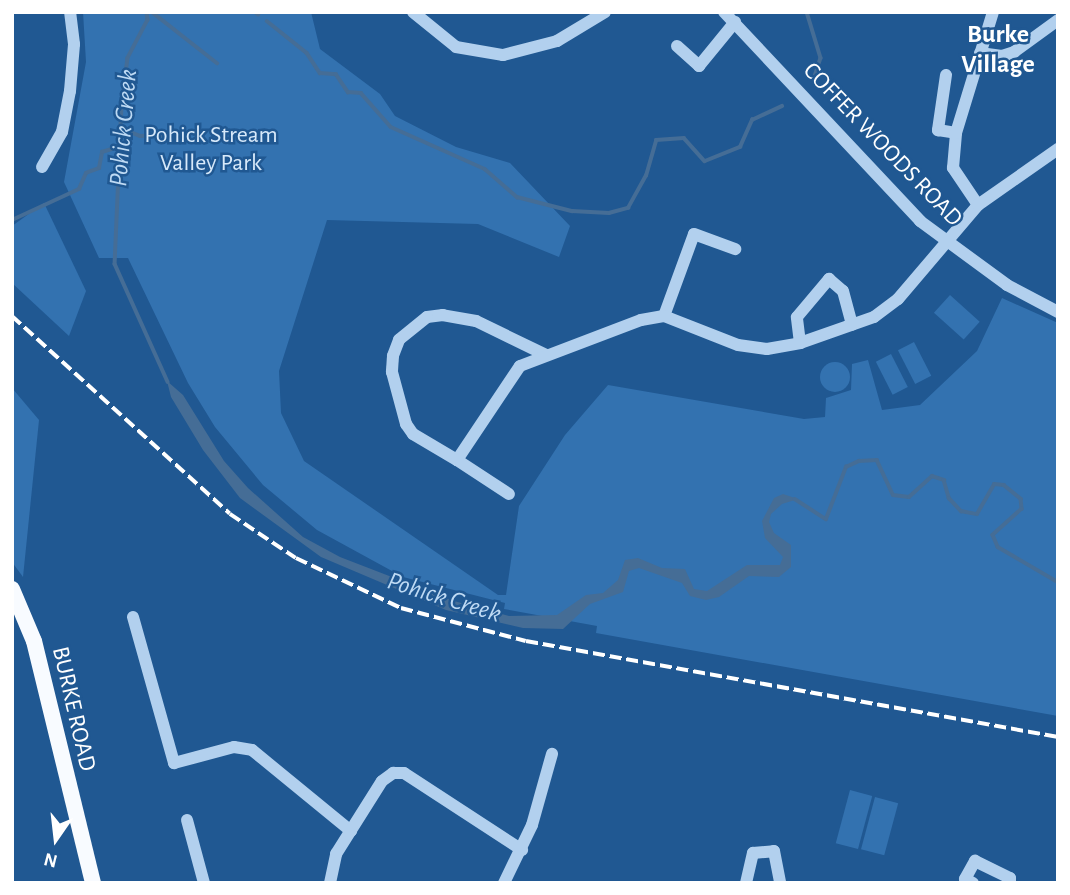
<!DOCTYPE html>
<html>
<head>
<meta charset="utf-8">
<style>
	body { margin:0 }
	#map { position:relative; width:1070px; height:895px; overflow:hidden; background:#205892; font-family:"Alegreya Sans",sans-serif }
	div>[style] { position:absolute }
	.green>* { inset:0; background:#3372b0; transform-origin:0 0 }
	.round { border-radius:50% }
	.water>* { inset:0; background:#456d96 }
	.stream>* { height:3.5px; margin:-1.75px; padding:0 1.75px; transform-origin:1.75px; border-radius:1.75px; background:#456d96 }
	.minor>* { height:12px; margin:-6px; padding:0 6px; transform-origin:6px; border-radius:6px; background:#b2d0ee }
	.major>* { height:16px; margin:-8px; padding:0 8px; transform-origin:8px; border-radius:8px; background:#f8fbff }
	.rail>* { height:3.5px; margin-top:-1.75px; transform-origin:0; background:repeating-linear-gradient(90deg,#fff 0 12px,transparent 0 17px) }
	span { translate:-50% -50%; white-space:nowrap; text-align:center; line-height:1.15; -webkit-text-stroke:5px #205892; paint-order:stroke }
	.park-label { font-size:24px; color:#d7e9fa }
	.street-label { font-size:24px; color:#fff }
	.neighbourhood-label { font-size:26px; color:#fff; font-weight:700 }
	.water-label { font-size:26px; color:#bedaf4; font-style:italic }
	.frame { position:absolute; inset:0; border:14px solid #fff; pointer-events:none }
	.north { position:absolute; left:21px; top:804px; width:70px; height:70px; -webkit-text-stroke:5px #205892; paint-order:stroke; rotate:194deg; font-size:19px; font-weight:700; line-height:28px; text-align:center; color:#fff }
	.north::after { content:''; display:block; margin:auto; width:24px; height:32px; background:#fff; clip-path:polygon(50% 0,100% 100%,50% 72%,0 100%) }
</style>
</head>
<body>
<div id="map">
	<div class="green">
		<div style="clip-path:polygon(83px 12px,311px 12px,320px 49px,380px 94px,395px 116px,456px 147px,510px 163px,570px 226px,559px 257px,478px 224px,327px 220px,279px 371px,281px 413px,304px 461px,498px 595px,506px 595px,519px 506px,565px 435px,608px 385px,804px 419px,825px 417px,826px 398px,851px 390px,852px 364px,868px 360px,882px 410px,920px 405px,977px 351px,1002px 298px,1058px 323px,1058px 716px,596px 633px,597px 626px,504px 609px,505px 603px,403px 577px,317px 530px,263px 485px,215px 427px,188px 383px,128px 258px,99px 258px,64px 182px,86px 62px)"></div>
		<div style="clip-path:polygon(44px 203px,86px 291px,69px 336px,12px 283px,12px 226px)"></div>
		<div style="left:950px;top:295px;width:40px;height:24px;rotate:42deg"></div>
		<div style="left:914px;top:342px;width:38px;height:18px;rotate:63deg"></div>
		<div style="left:891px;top:354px;width:37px;height:17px;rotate:63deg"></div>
		<div class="round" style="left:820px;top:362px;width:30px;height:30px"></div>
		<div style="clip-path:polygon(12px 388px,39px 420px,23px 577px,12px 562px)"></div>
		<div style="left:850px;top:790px;width:23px;height:55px;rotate:15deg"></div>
		<div style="left:875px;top:797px;width:24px;height:54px;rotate:15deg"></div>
	</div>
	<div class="water">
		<div style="clip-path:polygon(167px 381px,183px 395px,224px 461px,248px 488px,303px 537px,340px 557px,454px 601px,509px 616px,557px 615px,586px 595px,603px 593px,618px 580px,625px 560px,638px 558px,662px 568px,685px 569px,694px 589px,707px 591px,747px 565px,780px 565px,783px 557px,765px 538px,762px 521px,774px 498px,783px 494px,798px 499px,782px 504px,771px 514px,769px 522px,774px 533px,791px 545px,791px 567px,779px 577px,749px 576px,719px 597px,706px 600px,690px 596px,682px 583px,639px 568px,629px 571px,623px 592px,590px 604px,563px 629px,523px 628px,446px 610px,321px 557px,240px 498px,203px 450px,171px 397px)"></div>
	</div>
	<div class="stream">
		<div style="left:147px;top:12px;width:8px;rotate:83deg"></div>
		<div style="left:148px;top:20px;width:43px;rotate:117.8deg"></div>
		<div style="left:128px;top:58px;width:47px;rotate:97.3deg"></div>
		<div style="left:122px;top:105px;width:159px;rotate:92.5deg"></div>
		<div style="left:115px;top:264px;width:129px;rotate:65.8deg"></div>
		<div style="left:152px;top:12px;width:83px;rotate:38.1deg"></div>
		<div style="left:255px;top:12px;width:4px;rotate:34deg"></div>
		<div style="left:807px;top:12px;width:48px;rotate:73.1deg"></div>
		<div style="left:821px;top:58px;width:23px;rotate:108deg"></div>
		<div style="left:267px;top:21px;width:51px;rotate:38.7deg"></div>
		<div style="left:307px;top:53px;width:24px;rotate:57deg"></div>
		<div style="left:320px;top:73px;width:16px;rotate:4deg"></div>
		<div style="left:336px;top:74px;width:22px;rotate:56deg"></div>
		<div style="left:348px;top:92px;width:13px;rotate:4deg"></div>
		<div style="left:361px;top:93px;width:45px;rotate:48.6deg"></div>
		<div style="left:391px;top:127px;width:103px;rotate:24.1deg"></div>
		<div style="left:485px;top:169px;width:43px;rotate:41.2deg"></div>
		<div style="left:517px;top:197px;width:57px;rotate:14.3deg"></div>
		<div style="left:572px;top:211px;width:37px;rotate:3deg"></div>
		<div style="left:609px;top:213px;width:20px;rotate:-15deg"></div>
		<div style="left:628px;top:208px;width:37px;rotate:-61deg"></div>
		<div style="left:646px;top:176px;width:37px;rotate:-74deg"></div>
		<div style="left:656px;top:140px;width:28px;rotate:-4deg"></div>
		<div style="left:684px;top:138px;width:31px;rotate:48deg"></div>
		<div style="left:705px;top:161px;width:38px;rotate:-22deg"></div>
		<div style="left:740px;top:147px;width:30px;rotate:-66deg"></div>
		<div style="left:752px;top:120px;width:33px;rotate:-25deg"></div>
		<div style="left:123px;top:129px;width:18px;rotate:22deg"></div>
		<div style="left:140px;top:136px;width:27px;rotate:-2deg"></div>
		<div style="left:12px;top:220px;width:74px;rotate:-24.8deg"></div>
		<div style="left:79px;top:189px;width:17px;rotate:-66deg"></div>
		<div style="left:86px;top:173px;width:14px;rotate:-21deg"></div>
		<div style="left:99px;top:168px;width:16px;rotate:-79deg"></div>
		<div style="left:102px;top:152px;width:17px;rotate:-17deg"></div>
		<div style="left:795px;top:499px;width:37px;rotate:33deg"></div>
		<div style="left:826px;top:519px;width:56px;rotate:-69deg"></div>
		<div style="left:846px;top:467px;width:14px;rotate:-25deg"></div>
		<div style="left:859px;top:461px;width:18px;rotate:-3deg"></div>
		<div style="left:877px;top:460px;width:38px;rotate:65deg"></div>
		<div style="left:893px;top:495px;width:16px;rotate:7deg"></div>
		<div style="left:909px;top:497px;width:31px;rotate:-42deg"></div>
		<div style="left:932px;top:476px;width:13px;rotate:18deg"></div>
		<div style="left:944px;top:480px;width:19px;rotate:74deg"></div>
		<div style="left:949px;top:498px;width:18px;rotate:47deg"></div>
		<div style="left:961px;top:511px;width:16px;rotate:11deg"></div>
		<div style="left:977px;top:514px;width:34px;rotate:-60deg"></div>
		<div style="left:994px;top:484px;width:10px;rotate:6deg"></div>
		<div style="left:1004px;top:485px;width:22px;rotate:39deg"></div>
		<div style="left:1021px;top:499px;width:10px;rotate:84deg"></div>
		<div style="left:1022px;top:509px;width:39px;rotate:138deg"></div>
		<div style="left:993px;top:535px;width:13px;rotate:67deg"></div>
		<div style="left:998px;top:547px;width:69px;rotate:30.3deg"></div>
	</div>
	<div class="minor">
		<div style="left:413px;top:12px;width:55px;rotate:39.1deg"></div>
		<div style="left:456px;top:47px;width:48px;rotate:9.7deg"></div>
		<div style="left:503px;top:55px;width:56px;rotate:-14.5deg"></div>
		<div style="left:557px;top:41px;width:56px;rotate:-31.1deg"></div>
		<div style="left:724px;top:12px;width:287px;rotate:46.8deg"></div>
		<div style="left:920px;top:221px;width:108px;rotate:36.3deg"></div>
		<div style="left:1007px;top:285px;width:58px;rotate:27.9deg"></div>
		<div style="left:677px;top:46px;width:30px;rotate:42deg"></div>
		<div style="left:699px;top:66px;width:57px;rotate:-50.7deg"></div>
		<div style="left:980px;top:53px;width:22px;rotate:8deg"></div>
		<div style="left:1002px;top:56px;width:13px;rotate:-18deg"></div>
		<div style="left:1014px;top:52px;width:54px;rotate:-36deg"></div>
		<div style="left:946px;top:75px;width:56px;rotate:98.3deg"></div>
		<div style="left:938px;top:130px;width:18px;rotate:9deg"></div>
		<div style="left:42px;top:167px;width:40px;rotate:-60.3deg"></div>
		<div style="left:62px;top:132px;width:42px;rotate:-79deg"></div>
		<div style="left:70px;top:91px;width:47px;rotate:-85.1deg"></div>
		<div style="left:74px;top:44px;width:32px;rotate:-97deg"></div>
		<div style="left:978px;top:205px;width:45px;rotate:-124deg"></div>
		<div style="left:953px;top:168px;width:35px;rotate:-85deg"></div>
		<div style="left:956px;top:133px;width:127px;rotate:-73deg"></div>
		<div style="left:664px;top:316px;width:87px;rotate:-69.9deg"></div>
		<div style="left:694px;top:234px;width:44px;rotate:20.1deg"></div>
		<div style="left:800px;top:343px;width:26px;rotate:-97deg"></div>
		<div style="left:797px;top:317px;width:50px;rotate:-49.9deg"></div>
		<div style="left:829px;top:279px;width:18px;rotate:41deg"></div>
		<div style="left:843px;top:291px;width:35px;rotate:75deg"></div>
		<div style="left:546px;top:355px;width:78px;rotate:-154.1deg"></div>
		<div style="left:476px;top:321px;width:34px;rotate:-170deg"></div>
		<div style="left:443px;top:315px;width:16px;rotate:173deg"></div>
		<div style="left:427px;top:317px;width:36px;rotate:141deg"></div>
		<div style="left:399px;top:340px;width:17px;rotate:111deg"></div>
		<div style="left:393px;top:356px;width:16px;rotate:94deg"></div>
		<div style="left:392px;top:372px;width:54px;rotate:74.9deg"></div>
		<div style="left:406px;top:424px;width:12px;rotate:55deg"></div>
		<div style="left:413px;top:434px;width:51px;rotate:30.6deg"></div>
		<div style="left:457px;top:460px;width:113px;rotate:-56.2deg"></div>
		<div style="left:520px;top:366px;width:129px;rotate:-20.8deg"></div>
		<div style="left:641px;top:320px;width:23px;rotate:-10deg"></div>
		<div style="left:664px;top:316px;width:79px;rotate:21.4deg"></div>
		<div style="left:738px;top:345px;width:29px;rotate:8deg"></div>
		<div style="left:767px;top:349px;width:34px;rotate:-10deg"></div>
		<div style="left:800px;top:343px;width:78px;rotate:-19.4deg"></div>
		<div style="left:874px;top:317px;width:30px;rotate:-37deg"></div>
		<div style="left:898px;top:299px;width:123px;rotate:-49.6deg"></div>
		<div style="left:978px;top:205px;width:98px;rotate:-35deg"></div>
		<div style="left:457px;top:460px;width:62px;rotate:33.2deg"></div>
		<div style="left:133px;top:617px;width:152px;rotate:74.3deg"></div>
		<div style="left:174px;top:763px;width:62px;rotate:-14.9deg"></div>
		<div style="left:234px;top:747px;width:18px;rotate:9deg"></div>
		<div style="left:252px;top:750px;width:128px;rotate:39.3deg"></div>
		<div style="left:187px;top:820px;width:65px;rotate:74.9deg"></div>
		<div style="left:330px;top:883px;width:30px;rotate:-78deg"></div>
		<div style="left:336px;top:854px;width:86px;rotate:-57.8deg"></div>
		<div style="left:382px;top:781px;width:14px;rotate:-36deg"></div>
		<div style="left:393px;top:773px;width:11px"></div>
		<div style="left:404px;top:773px;width:141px;rotate:33.1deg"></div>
		<div style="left:504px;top:883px;width:64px;rotate:-64.2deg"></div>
		<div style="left:532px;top:825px;width:74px;rotate:-74.3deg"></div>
		<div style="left:746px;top:883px;width:31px;rotate:-77deg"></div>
		<div style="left:753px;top:853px;width:21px;rotate:-5deg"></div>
		<div style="left:774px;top:851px;width:33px;rotate:79deg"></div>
		<div style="left:973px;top:883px;width:9px;rotate:-153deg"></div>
		<div style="left:965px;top:879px;width:21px;rotate:-61deg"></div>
		<div style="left:975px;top:861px;width:39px;rotate:26deg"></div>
		<div style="left:1010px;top:878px;width:5px;rotate:90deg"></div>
	</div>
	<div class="major">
		<div style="left:12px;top:589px;width:56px;rotate:67.1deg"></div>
		<div style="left:34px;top:641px;width:249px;rotate:76.3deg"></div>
	</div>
	<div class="rail">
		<div style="left:12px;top:316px;width:294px;rotate:42.2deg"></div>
		<div style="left:230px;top:514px;width:79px;rotate:33.7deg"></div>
		<div style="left:296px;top:558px;width:116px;rotate:25.5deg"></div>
		<div style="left:401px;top:608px;width:129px;rotate:14.8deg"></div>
		<div style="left:526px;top:641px;width:541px;rotate:10.23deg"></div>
	</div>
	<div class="park-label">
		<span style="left:211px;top:150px">Pohick Stream<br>Valley Park</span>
	</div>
	<div class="street-label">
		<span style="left:882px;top:145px;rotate:46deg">COFFER WOODS ROAD</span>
		<span style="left:73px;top:709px;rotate:77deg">BURKE ROAD</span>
	</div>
	<div class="neighbourhood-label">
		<span style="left:998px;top:50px">Burke<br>Village</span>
	</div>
	<div class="water-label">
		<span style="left:124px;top:128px;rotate:-85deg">Pohick Creek</span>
		<span style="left:444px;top:598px;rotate:17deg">Pohick Creek</span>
	</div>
	<div class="frame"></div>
	<div class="north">N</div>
</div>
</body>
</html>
